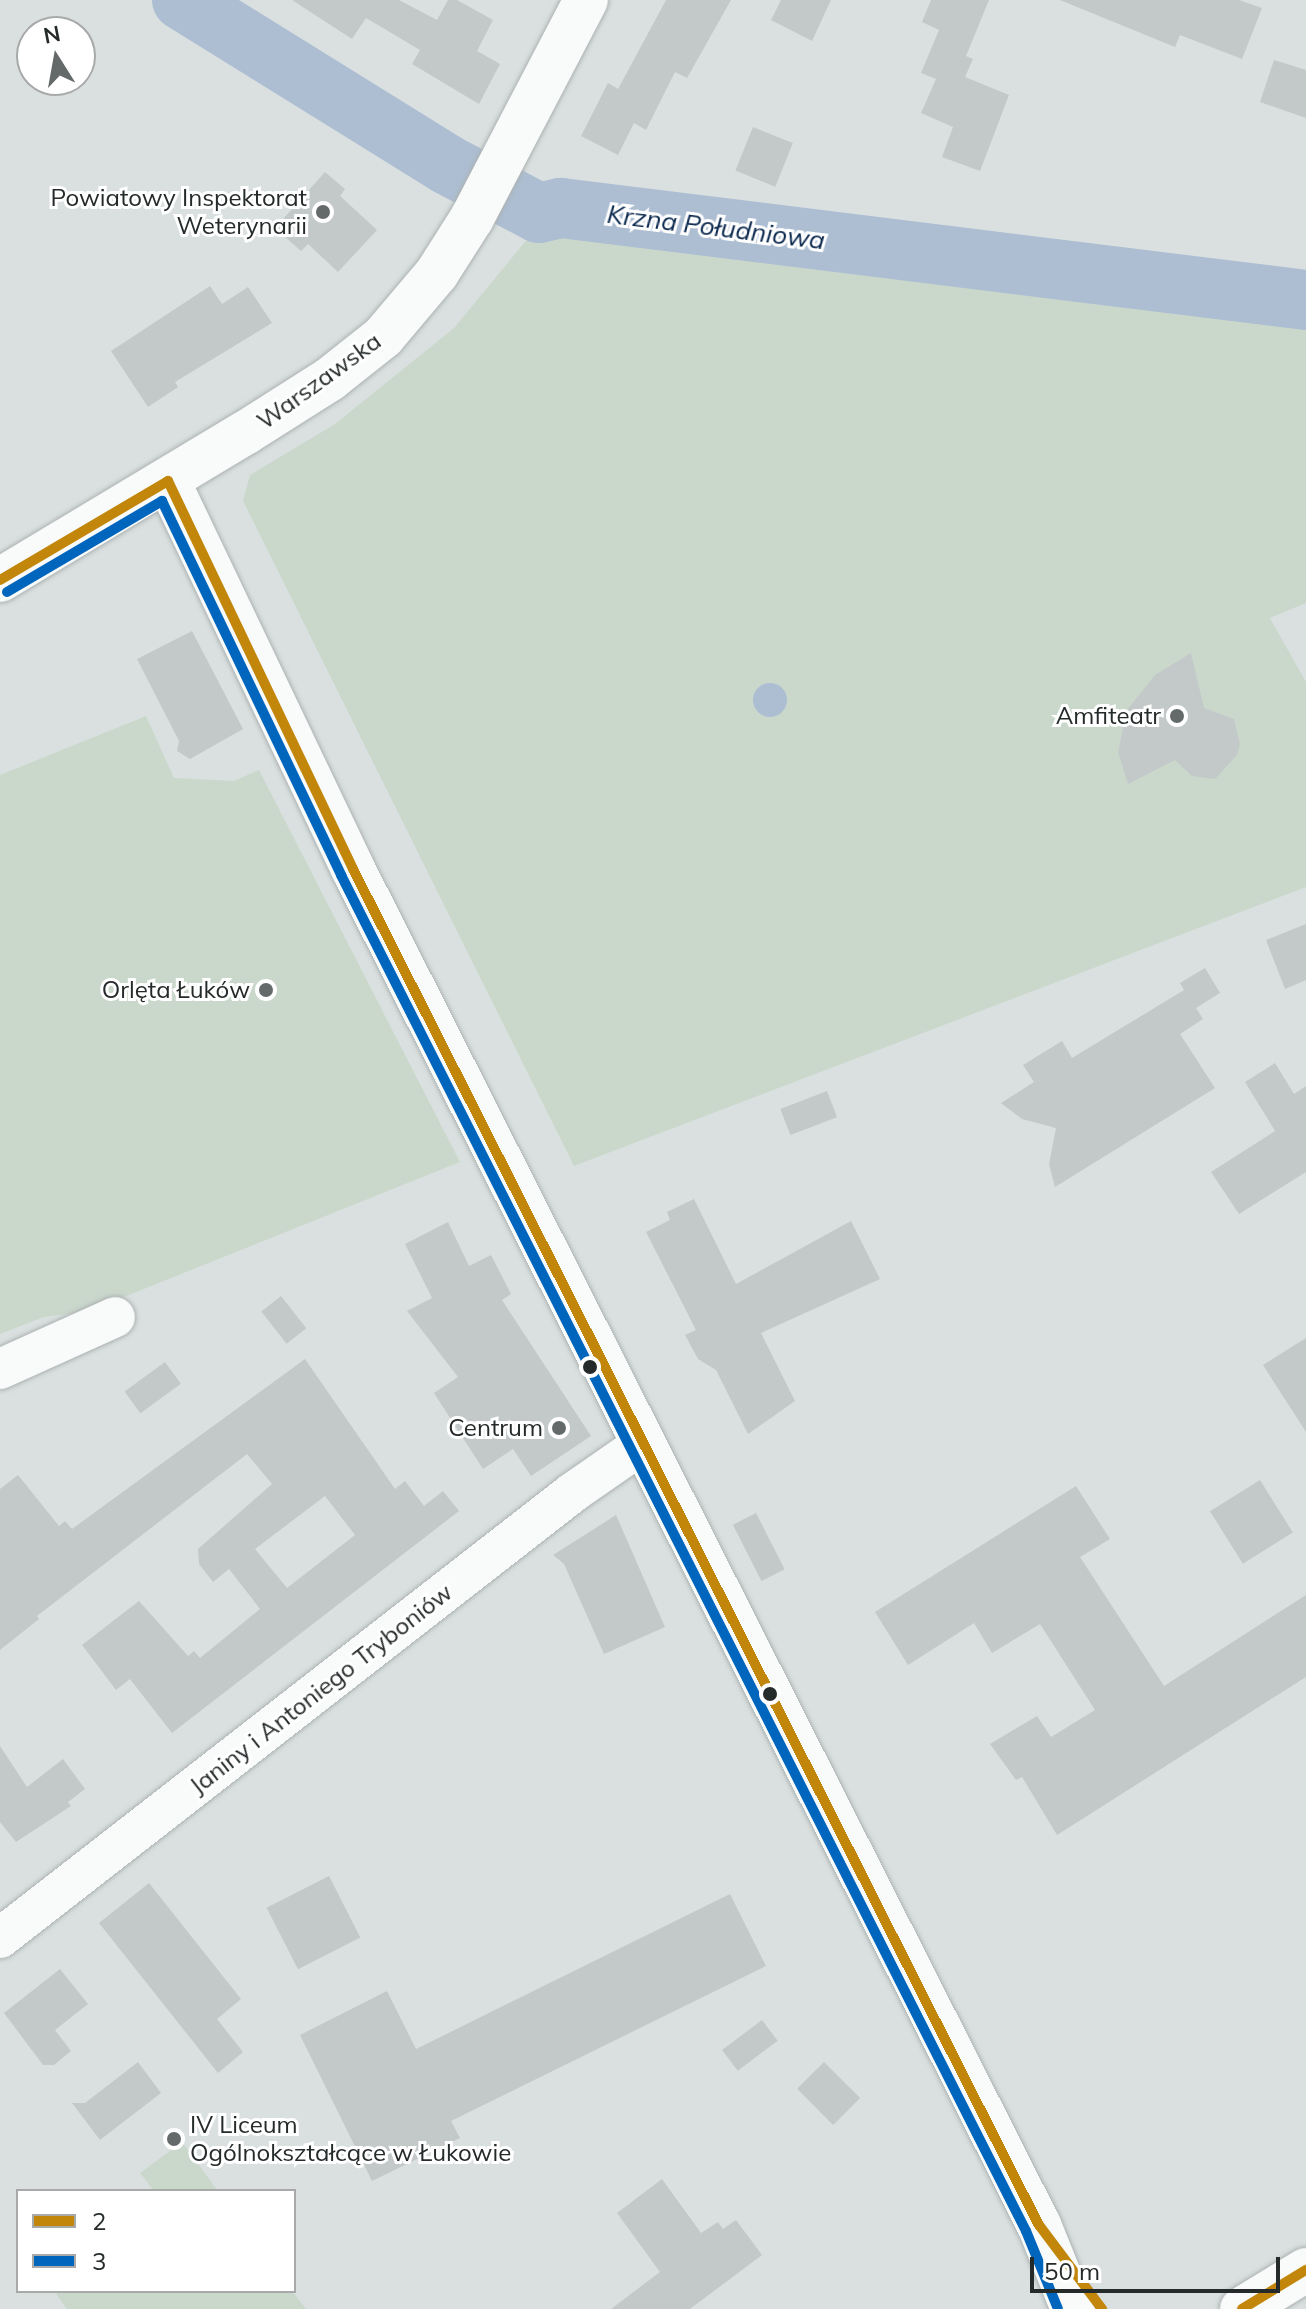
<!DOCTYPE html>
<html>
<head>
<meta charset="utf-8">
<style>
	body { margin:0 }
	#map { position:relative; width:1306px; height:2309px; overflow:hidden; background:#dae0e0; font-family:Mulish,sans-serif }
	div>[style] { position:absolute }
	.green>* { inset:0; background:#cad8cc }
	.water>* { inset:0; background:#adbed3 }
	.round { border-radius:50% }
	.river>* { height:60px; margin:-30px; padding:0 30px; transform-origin:30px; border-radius:30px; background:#adbed3 }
	.building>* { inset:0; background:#c3c8c9; transform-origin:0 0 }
	.roads { filter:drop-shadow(0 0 2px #acb2b2) drop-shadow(0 0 2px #acb2b2) }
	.street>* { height:40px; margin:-20px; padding:0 20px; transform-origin:20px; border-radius:20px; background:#f9fafa }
	.secondary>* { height:44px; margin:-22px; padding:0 22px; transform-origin:22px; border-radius:22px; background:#f9fafa }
	.bus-1>* { height:10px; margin:-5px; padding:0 5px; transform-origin:5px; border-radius:5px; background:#c2870a }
	.bus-2>* { height:10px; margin:-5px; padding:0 5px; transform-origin:5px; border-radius:5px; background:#0065bd }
	.dots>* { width:22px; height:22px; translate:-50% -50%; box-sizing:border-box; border:4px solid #fff; border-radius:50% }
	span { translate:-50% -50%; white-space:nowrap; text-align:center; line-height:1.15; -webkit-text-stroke:6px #fff; paint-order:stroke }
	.poi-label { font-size:24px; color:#252a2a }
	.right { translate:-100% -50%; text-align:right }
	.left { translate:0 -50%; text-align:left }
	.street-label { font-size:24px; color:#252a2a }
	.water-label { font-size:26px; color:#0b294f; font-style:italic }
	.legend { position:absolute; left:16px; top:2189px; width:280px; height:104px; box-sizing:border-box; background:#fff; border:2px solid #a8aaaa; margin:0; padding:10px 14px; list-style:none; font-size:24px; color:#252a2a }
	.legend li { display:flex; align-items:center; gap:16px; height:40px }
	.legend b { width:40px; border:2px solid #a8aaaa }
	.north { position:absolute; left:16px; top:16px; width:80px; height:80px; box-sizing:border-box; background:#fff; border:2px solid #a8aaaa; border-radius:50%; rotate:349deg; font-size:22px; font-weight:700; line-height:32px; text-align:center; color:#252a2a }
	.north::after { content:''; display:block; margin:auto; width:28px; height:36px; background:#646a6a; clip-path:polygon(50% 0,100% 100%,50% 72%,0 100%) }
	.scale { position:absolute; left:1030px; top:2257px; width:250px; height:36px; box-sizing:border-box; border:4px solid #252a2a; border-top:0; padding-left:10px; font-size:24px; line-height:28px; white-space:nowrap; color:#252a2a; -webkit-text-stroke:6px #fff; paint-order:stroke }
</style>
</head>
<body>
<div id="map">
	<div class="green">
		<div style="clip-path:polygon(533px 232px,1306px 320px,1306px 603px,1270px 618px,1306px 682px,1306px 887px,574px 1166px,243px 501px,250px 475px,335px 424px,454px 328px)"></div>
		<div style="clip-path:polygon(146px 716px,174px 778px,234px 781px,259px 770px,460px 1162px,89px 1311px,44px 1317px,0 1334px,0 775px)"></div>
		<div style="clip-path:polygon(182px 2142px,218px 2191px,154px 2191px,140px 2173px)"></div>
		<div style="clip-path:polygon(61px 2291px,292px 2291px,306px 2309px,67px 2309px,56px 2294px)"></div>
	</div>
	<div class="water">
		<div class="round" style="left:753px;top:683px;width:34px;height:34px"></div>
	</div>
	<div class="river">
		<div style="left:182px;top:0;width:311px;rotate:31.8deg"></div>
		<div style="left:446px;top:164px;width:105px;rotate:27.8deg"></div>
		<div style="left:539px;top:213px;width:23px;rotate:-13deg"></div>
		<div style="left:561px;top:208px;width:751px;rotate:7.04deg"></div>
	</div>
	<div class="building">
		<div style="clip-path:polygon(292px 0,399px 0,437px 20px,448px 0,457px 0,493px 20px,477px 51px,500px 64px,479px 104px,412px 64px,420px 50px,366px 18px,352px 39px)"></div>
		<div style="clip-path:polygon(666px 0,731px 0,687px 78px,675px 72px,646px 130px,634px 123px,618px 155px,581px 136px,608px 83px,618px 89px)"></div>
		<div style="clip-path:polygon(781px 0,831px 0,812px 41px,771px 20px)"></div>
		<div style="clip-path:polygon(931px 0,989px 0,966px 56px,973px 59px,965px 77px,1009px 95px,980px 171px,942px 157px,953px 127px,921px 113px,936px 79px,921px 73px,939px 30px,922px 22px)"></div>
		<div style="clip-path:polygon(1060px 0,1239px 0,1262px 8px,1242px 59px,1180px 35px,1175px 47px)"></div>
		<div style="clip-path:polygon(1274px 60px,1306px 70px,1306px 118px,1260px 102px)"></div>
		<div style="left:753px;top:127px;width:43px;height:47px;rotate:22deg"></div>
		<div style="clip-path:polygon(325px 172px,345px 189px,340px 196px,377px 230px,338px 272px,308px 244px,301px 251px,275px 228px)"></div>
		<div style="clip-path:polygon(210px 286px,222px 304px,248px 287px,272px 323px,175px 382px,178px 387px,148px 407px,111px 351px)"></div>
		<div style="clip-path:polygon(192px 631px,243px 729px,190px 759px,177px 751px,179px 741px,137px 659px)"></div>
		<div style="clip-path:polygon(1191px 653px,1204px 708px,1234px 719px,1240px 744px,1237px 755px,1215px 779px,1192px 776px,1175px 760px,1128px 784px,1118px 752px,1127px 710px,1155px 675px)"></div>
		<div style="clip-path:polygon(1306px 924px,1306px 980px,1285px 989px,1266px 940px)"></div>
		<div style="clip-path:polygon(1205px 968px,1220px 993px,1196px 1008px,1203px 1019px,1180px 1034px,1215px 1088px,1055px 1187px,1049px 1164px,1056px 1128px,1022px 1119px,1001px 1103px,1034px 1082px,1023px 1065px,1062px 1041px,1072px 1058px,1184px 990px,1180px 983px)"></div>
		<div style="clip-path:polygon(1275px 1063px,1294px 1094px,1306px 1086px,1306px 1172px,1239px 1214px,1211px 1172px,1275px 1131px,1245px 1082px)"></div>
		<div style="left:827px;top:1091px;width:28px;height:50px;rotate:69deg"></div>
		<div style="clip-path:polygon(694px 1199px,736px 1284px,851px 1221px,880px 1279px,761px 1333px,795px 1401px,748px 1434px,716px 1370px,698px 1359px,685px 1335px,696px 1330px,646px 1232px,670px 1220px,667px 1212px)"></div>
		<div style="clip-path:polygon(448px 1222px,469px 1266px,491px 1255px,511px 1294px,502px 1300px,591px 1436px,531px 1476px,513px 1449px,483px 1469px,434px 1393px,458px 1377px,407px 1311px,432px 1298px,405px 1244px)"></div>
		<div style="left:281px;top:1296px;width:41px;height:25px;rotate:52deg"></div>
		<div style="clip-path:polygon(1306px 1338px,1306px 1432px,1263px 1365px)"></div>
		<div style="clip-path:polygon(evenodd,305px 1359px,395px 1489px,405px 1481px,424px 1506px,443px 1491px,459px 1511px,172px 1733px,130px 1679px,116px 1690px,82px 1645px,139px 1601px,188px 1656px,194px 1651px,200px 1658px,260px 1609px,229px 1569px,213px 1582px,199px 1564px,198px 1549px,272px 1484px,247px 1454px,37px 1616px,39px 1619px,0 1650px,0 1489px,18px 1475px,59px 1526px,65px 1521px,72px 1529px,305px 1359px,325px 1496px,355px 1535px,287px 1588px,255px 1549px,325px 1496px)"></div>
		<div style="left:165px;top:1362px;width:27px;height:50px;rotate:54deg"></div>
		<div style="left:1260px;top:1480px;width:62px;height:59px;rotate:58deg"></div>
		<div style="clip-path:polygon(1076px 1486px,1110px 1539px,1080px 1557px,1164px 1686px,1306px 1595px,1306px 1677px,1057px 1835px,1022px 1777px,1016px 1780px,990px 1744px,1037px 1716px,1051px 1737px,1095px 1710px,1040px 1624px,992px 1653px,974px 1623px,908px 1665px,875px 1612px)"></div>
		<div style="left:756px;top:1513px;width:63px;height:26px;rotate:63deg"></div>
		<div style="clip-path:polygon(616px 1515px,665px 1627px,604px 1654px,564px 1564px,553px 1555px)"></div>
		<div style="clip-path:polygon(0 1746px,27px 1787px,63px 1759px,85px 1789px,68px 1802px,71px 1806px,16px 1842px,0 1822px)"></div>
		<div style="left:329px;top:1876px;width:69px;height:70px;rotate:63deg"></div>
		<div style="clip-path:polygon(149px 1883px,241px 1999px,217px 2019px,243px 2052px,218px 2073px,99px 1923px)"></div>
		<div style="clip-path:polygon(730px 1894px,766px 1966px,451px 2121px,460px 2138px,372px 2181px,300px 2035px,387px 1991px,416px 2049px)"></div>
		<div style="clip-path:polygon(60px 1969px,88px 2004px,55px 2030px,71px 2051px,54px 2065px,43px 2065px,4px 2013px)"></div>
		<div style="left:762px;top:2020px;width:26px;height:50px;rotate:53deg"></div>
		<div style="clip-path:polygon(138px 2062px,161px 2093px,100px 2140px,72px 2103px,85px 2103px)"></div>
		<div style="left:824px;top:2062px;width:51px;height:38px;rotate:45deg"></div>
		<div style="clip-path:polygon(662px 2179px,701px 2233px,718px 2222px,723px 2229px,736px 2220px,762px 2255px,690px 2309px,611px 2309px,660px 2272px,617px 2213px)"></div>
	</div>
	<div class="roads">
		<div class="street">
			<div style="left:0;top:1369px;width:126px;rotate:-24.3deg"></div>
			<div style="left:0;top:1938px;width:725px;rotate:-37.88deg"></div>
			<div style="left:572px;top:1493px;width:88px;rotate:-34.8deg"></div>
		</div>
		<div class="secondary">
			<div style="left:168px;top:481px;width:430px;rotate:64.5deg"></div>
			<div style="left:353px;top:869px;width:1520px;rotate:63.17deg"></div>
			<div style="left:1039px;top:2225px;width:91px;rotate:68deg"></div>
			<div style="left:0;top:580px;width:286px;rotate:-31deg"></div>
			<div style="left:245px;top:433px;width:101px;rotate:-32.4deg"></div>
			<div style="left:330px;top:379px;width:68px;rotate:-38.4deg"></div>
			<div style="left:383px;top:337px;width:84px;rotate:-49.8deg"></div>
			<div style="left:437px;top:273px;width:65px;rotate:-57.5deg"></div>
			<div style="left:472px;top:218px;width:246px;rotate:-62.4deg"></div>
			<div style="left:1242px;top:2309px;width:75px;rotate:-31.4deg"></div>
		</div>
	</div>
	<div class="bus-1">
		<div style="left:168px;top:481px;width:430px;rotate:64.5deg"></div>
		<div style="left:353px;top:869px;width:1520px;rotate:63.17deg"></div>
		<div style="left:1039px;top:2225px;width:105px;rotate:53.1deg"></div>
		<div style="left:0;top:580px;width:195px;rotate:-30.5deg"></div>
		<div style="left:1242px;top:2309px;width:75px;rotate:-31.4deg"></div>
	</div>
	<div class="bus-2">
		<div style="left:7px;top:592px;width:180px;rotate:-30.4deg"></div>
		<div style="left:162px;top:501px;width:415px;rotate:64.4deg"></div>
		<div style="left:341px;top:875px;width:1519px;rotate:63.2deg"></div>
		<div style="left:1026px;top:2231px;width:84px;rotate:67.7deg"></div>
	</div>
	<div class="dots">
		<div style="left:323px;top:212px;background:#646a6a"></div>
		<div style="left:1177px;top:716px;background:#646a6a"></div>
		<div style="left:266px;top:990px;background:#646a6a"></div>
		<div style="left:590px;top:1367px;background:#252a2a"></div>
		<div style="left:559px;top:1428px;background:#646a6a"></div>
		<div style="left:770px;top:1694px;background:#252a2a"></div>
		<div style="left:174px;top:2139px;background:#646a6a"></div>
	</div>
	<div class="poi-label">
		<span class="right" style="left:307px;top:212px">Powiatowy Inspektorat<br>Weterynarii</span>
		<span class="right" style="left:1161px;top:716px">Amfiteatr</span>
		<span class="right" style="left:250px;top:990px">Orlęta Łuków</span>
		<span class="right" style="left:543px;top:1428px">Centrum</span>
		<span class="left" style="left:190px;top:2139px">IV Liceum<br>Ogólnokształcące w Łukowie</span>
	</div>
	<div class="street-label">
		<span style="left:319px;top:381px;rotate:-36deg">Warszawska</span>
		<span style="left:321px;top:1689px;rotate:-38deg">Janiny i Antoniego Tryboniów</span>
	</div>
	<div class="water-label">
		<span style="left:716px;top:227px;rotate:7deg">Krzna Południowa</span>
	</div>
	<ul class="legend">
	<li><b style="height:10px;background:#c2870a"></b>2</li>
	<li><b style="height:10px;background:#0065bd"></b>3</li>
	</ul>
	<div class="north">N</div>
	<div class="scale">50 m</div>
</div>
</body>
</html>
